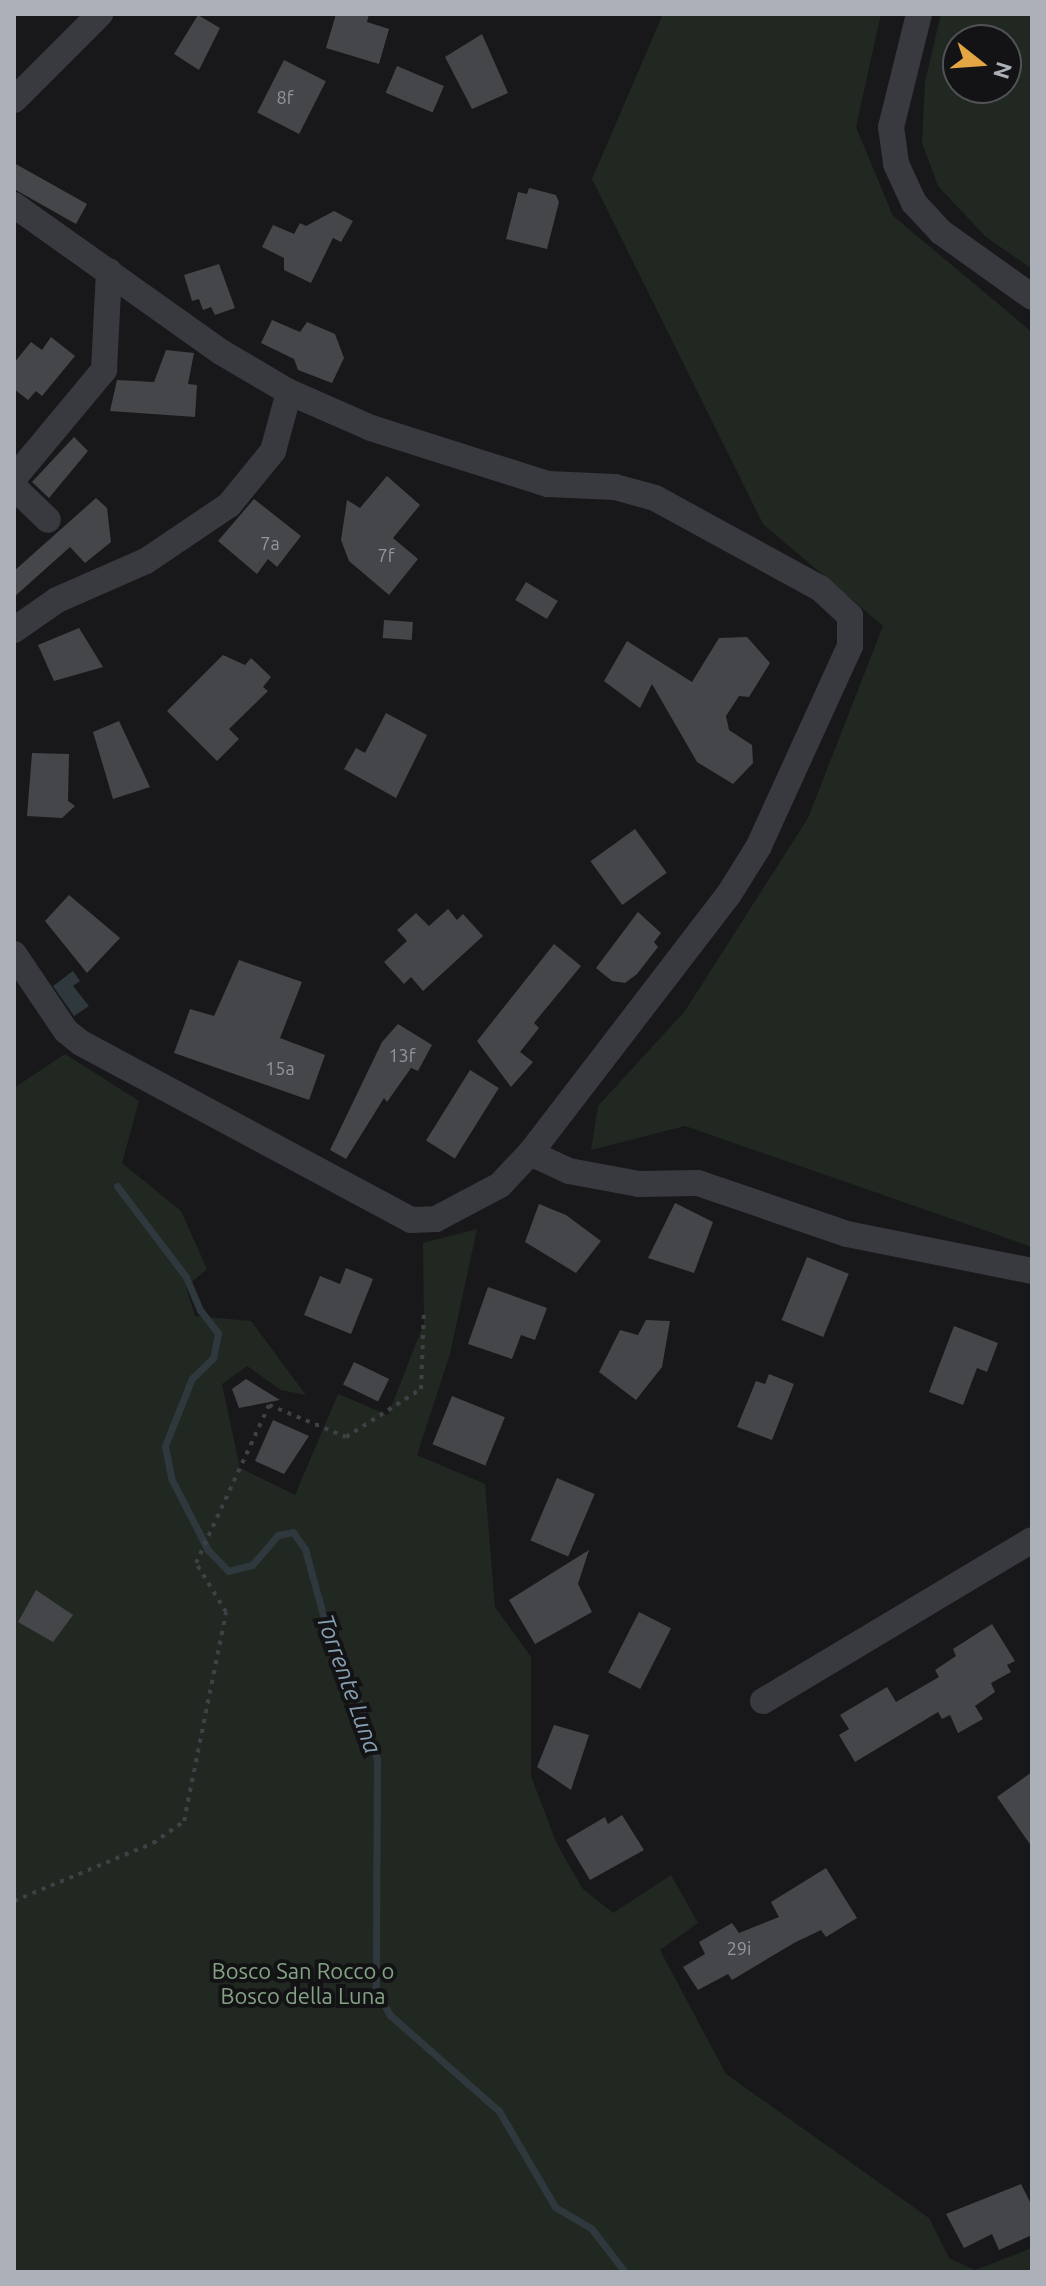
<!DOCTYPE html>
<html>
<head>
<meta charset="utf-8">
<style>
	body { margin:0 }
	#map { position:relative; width:1046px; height:2286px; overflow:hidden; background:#18181a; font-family:Ubuntu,sans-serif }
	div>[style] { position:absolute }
	.green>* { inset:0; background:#202821 }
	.water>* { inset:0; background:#2f383d }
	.stream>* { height:7px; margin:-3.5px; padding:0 3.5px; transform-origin:3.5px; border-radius:3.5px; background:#2f383d }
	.building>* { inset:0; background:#45464a; transform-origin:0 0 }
	.path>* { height:4px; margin-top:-2px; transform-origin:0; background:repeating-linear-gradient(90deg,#3f4146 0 4px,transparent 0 10px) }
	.minor>* { height:26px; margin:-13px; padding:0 13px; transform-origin:13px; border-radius:13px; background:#393a3f }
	span { translate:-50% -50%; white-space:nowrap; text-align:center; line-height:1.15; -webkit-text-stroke:8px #131315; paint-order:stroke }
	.number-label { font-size:18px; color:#92969d }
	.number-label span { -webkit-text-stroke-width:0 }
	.park-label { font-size:22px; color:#84a284 }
	.water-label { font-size:24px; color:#859fb1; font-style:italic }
	.frame { position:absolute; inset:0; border:16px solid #abb0b9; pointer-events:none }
	.north { position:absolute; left:942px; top:24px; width:80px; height:80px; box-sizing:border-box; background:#131315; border:2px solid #505257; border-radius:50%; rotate:107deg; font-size:22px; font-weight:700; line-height:32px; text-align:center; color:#abb0b9 }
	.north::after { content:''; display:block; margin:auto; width:28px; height:36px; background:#e4a645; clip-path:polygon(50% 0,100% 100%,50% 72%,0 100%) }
</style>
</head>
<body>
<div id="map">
	<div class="green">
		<div style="clip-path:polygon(663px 14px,881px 14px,856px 127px,893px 216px,1032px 332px,1032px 1247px,685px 1126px,591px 1150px,598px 1106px,685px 1011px,808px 818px,883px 626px,763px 524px,592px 179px)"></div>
		<div style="clip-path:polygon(evenodd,941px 14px,1032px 14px,1032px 269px,986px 237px,938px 186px,922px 143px,925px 82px,941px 14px,958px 40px,1006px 40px,1006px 88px,958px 88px,958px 40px)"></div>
		<div style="clip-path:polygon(65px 1054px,139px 1101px,122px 1163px,181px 1211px,207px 1269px,186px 1287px,195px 1316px,251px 1321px,306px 1395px,281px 1390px,247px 1366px,222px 1384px,240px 1468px,295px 1495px,338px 1394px,388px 1415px,424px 1323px,423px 1243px,477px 1229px,450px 1354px,417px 1455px,485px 1484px,495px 1607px,531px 1657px,531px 1776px,556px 1842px,582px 1888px,613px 1913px,671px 1875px,698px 1923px,660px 1950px,726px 2074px,929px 2218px,949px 2258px,975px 2270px,1032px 2248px,1032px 2272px,14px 2272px,14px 1088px)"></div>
	</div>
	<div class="water">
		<div style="clip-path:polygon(73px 971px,80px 981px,73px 986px,89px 1006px,74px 1016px,53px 986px)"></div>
	</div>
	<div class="stream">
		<div style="left:117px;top:1186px;width:114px;rotate:52.8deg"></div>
		<div style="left:186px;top:1277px;width:36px;rotate:67deg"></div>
		<div style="left:200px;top:1310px;width:29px;rotate:52deg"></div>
		<div style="left:218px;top:1333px;width:25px;rotate:101deg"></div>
		<div style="left:213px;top:1358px;width:29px;rotate:136deg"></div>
		<div style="left:192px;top:1378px;width:73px;rotate:111.7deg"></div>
		<div style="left:165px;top:1446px;width:33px;rotate:79deg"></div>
		<div style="left:171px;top:1478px;width:81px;rotate:62.8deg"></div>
		<div style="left:208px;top:1550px;width:29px;rotate:46deg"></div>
		<div style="left:228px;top:1571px;width:25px;rotate:-14deg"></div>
		<div style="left:252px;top:1565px;width:40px;rotate:-49deg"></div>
		<div style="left:278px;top:1535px;width:15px;rotate:-11deg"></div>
		<div style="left:293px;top:1532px;width:21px;rotate:55deg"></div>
		<div style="left:305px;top:1549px;width:68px;rotate:74.7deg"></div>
		<div style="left:323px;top:1615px;width:118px;rotate:67.6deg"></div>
		<div style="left:368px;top:1724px;width:38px;rotate:76deg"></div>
		<div style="left:377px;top:1761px;width:228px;rotate:90.3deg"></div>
		<div style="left:376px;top:1989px;width:30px;rotate:62deg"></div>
		<div style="left:390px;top:2015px;width:145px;rotate:41.4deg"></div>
		<div style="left:499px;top:2111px;width:111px;rotate:59.7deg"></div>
		<div style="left:555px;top:2207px;width:42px;rotate:30.3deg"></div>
		<div style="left:591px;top:2228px;width:56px;rotate:52.3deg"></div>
	</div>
	<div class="building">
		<div style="clip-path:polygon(336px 14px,369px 14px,367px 22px,389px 29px,379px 64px,326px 48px)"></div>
		<div style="clip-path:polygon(198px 15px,220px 28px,199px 70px,174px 54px)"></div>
		<div style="clip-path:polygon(482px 34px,508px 93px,472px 109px,445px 57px)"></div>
		<div style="left:284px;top:60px;width:47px;height:59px;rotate:27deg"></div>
		<div style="left:397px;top:66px;width:51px;height:29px;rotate:23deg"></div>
		<div style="clip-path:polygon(14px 163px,87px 204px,76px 224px,14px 189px)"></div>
		<div style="clip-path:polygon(529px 188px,556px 195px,559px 202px,547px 249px,506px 239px,518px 192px,527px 194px)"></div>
		<div style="clip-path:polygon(334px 211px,353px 221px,341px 242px,333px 238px,311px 283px,284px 270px,284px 258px,262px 247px,273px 225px,294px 234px,300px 223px,306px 226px)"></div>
		<div style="clip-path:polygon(219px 264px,235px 308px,215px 315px,211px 307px,203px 310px,199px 299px,192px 301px,184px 275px)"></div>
		<div style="clip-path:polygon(272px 320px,300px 332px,307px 322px,335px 334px,344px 358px,332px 383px,298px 370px,294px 359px,261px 343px)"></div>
		<div style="clip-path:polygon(51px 337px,75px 356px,42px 396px,36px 391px,28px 400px,14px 389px,14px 363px,31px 342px,42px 350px)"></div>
		<div style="clip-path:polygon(166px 350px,194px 353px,188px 384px,197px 385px,195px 417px,110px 411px,117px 380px,154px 382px)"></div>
		<div style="clip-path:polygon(74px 437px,88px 451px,49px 498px,32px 482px)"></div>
		<div style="clip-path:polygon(387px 476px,420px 505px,393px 538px,418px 559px,389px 595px,349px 561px,341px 540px,347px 500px,360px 508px)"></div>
		<div style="clip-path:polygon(96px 498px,107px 508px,111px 542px,85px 563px,70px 547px,14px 597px,14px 571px)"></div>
		<div style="clip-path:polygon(254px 499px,301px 536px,277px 567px,268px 559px,257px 574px,218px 541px)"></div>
		<div style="left:526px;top:582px;width:37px;height:21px;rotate:31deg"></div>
		<div style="left:384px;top:620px;width:29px;height:18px;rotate:4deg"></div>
		<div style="clip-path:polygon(79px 628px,103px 667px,54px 681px,38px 645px)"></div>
		<div style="clip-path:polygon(747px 637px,770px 663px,749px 697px,739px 696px,726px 716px,729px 730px,752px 745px,753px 763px,733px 784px,697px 762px,652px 684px,640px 708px,604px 681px,627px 641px,692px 682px,719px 638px)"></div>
		<div style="clip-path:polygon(223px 655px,245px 665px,251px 658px,271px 677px,263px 687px,268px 691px,229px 729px,239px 739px,217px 761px,167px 711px)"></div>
		<div style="clip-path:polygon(386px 713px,427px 735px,396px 798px,344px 769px,356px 748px,365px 753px)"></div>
		<div style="clip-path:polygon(119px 721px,150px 787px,113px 799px,93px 732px)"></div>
		<div style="clip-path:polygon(32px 753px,69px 754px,68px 801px,75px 806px,62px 818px,27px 816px)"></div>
		<div style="left:635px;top:829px;width:54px;height:55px;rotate:54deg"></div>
		<div style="clip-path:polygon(69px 895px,120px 938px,87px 973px,45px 921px)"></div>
		<div style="clip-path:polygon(448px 909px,457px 920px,463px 914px,483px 936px,423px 991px,411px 977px,404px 984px,384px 962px,407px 941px,397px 930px,416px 913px,429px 926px)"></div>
		<div style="clip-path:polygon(638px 912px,661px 933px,654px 942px,658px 947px,637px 974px,625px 983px,612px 981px,596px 968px)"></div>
		<div style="clip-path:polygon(554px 944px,581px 966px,534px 1023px,539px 1028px,520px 1052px,533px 1062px,511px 1087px,477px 1041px)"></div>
		<div style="clip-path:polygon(239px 960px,302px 982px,280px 1038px,325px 1055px,309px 1100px,174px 1053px,190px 1009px,214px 1016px)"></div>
		<div style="clip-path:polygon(398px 1024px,432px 1045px,418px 1071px,411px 1068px,387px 1102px,384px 1098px,346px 1159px,330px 1150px,382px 1042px)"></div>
		<div style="left:470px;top:1070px;width:34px;height:83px;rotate:32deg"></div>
		<div style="clip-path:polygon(675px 1203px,713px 1222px,694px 1273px,648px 1258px)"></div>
		<div style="clip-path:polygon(539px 1204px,566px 1215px,601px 1241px,576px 1273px,525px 1242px)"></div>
		<div style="left:807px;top:1257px;width:45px;height:68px;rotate:22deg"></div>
		<div style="clip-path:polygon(346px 1268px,373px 1279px,351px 1334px,304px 1315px,320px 1276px,340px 1284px)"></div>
		<div style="clip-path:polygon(488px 1287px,547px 1308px,535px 1340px,521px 1335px,512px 1359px,468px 1344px)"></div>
		<div style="clip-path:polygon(646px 1320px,670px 1321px,662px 1367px,636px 1400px,599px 1372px,620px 1330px,638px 1335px)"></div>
		<div style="clip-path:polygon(954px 1326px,998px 1343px,987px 1372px,977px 1368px,963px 1405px,929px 1392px)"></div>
		<div style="left:354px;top:1362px;width:39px;height:25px;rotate:26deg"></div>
		<div style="clip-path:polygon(769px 1374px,794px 1384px,772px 1440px,737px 1427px,756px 1381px,765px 1384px)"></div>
		<div style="clip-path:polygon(246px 1379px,280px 1400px,239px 1408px,232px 1389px)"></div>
		<div style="left:452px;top:1396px;width:57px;height:52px;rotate:22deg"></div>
		<div style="clip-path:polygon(273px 1420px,309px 1436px,284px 1474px,255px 1461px)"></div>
		<div style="left:557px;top:1478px;width:41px;height:68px;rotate:23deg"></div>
		<div style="clip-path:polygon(589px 1550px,578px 1584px,592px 1612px,535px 1644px,509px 1600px)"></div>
		<div style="clip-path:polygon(36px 1590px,73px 1615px,53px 1642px,18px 1622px)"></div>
		<div style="left:639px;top:1612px;width:36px;height:68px;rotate:27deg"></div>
		<div style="clip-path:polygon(992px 1624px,1015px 1661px,1007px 1665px,1011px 1672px,991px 1683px,995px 1692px,975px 1706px,983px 1719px,958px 1733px,950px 1715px,942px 1719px,938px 1712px,855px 1762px,839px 1735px,849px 1729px,840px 1715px,887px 1687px,896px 1702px,939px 1677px,935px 1670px,956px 1656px,953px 1649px)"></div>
		<div style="clip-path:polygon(554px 1725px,589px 1735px,571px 1790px,537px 1767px)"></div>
		<div style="clip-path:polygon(1032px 1772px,1032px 1847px,997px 1797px)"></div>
		<div style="clip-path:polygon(622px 1815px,644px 1850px,590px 1880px,566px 1840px,605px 1817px,608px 1824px)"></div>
		<div style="clip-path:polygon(826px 1868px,857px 1918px,826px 1937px,821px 1930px,794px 1943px,732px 1980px,728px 1974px,698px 1990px,683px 1967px,705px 1954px,699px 1942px,732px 1923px,739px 1933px,779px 1917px,771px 1902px)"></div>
		<div style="clip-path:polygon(1021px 2184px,1032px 2206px,1032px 2235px,999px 2250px,992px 2234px,964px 2248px,946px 2214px)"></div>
	</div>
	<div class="path">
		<div style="left:14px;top:1901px;width:151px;rotate:-22.6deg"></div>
		<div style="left:153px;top:1843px;width:38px;rotate:-35deg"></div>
		<div style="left:184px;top:1821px;width:213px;rotate:-78.6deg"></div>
		<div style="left:226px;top:1612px;width:57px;rotate:-121.5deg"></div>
		<div style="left:196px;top:1563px;width:174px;rotate:-65.2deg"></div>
		<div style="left:269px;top:1405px;width:83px;rotate:22.6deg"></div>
		<div style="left:346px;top:1437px;width:89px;rotate:-32.6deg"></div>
		<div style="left:421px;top:1389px;width:78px;rotate:-87.8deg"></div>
	</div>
	<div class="minor">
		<div style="left:919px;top:14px;width:116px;rotate:103.9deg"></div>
		<div style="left:891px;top:127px;width:37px;rotate:82deg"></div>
		<div style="left:896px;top:164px;width:43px;rotate:65.2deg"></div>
		<div style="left:914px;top:203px;width:40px;rotate:47deg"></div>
		<div style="left:941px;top:232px;width:112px;rotate:35.5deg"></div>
		<div style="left:14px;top:100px;width:122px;rotate:-45deg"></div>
		<div style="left:14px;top:205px;width:254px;rotate:35.4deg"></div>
		<div style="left:221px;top:352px;width:79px;rotate:30.5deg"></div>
		<div style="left:289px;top:392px;width:90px;rotate:23.7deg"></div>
		<div style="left:371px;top:428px;width:186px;rotate:17.6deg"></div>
		<div style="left:548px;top:484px;width:67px;rotate:2.6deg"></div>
		<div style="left:615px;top:487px;width:41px;rotate:15.4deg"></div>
		<div style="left:655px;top:498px;width:189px;rotate:28.7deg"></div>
		<div style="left:821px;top:589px;width:40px;rotate:43deg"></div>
		<div style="left:850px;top:616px;width:30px;rotate:90deg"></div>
		<div style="left:850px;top:646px;width:220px;rotate:114.5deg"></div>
		<div style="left:759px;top:846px;width:57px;rotate:122deg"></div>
		<div style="left:729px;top:894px;width:327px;rotate:127.5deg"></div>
		<div style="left:14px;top:478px;width:141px;rotate:-50.2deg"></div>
		<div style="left:104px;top:370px;width:99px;rotate:-87.1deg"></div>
		<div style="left:14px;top:487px;width:47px;rotate:44.1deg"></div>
		<div style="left:14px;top:630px;width:52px;rotate:-34.9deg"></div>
		<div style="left:57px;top:600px;width:97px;rotate:-23.7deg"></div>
		<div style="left:146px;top:561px;width:100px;rotate:-34deg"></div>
		<div style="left:229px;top:505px;width:70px;rotate:-50.8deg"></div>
		<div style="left:273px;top:451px;width:61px;rotate:-74.8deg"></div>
		<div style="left:14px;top:954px;width:93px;rotate:56deg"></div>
		<div style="left:66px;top:1031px;width:19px;rotate:39deg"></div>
		<div style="left:81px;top:1043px;width:374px;rotate:28.2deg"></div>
		<div style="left:411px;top:1220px;width:25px;rotate:-2deg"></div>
		<div style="left:436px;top:1219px;width:72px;rotate:-28deg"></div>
		<div style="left:500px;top:1185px;width:44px;rotate:-46.8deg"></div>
		<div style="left:530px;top:1153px;width:43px;rotate:24.8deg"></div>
		<div style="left:569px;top:1171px;width:71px;rotate:10.5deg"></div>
		<div style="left:639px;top:1184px;width:59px;rotate:-1deg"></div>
		<div style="left:698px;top:1183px;width:157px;rotate:18.9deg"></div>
		<div style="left:847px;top:1234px;width:189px;rotate:11.3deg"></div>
		<div style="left:763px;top:1701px;width:313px;rotate:-30.9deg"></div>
	</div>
	<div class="number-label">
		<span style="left:285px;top:97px">8f</span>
		<span style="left:270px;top:543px">7a</span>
		<span style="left:386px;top:555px">7f</span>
		<span style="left:402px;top:1055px">13f</span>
		<span style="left:280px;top:1068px">15a</span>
		<span style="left:739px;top:1948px">29i</span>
	</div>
	<div class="park-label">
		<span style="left:303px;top:1983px">Bosco San Rocco o<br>Bosco della Luna</span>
	</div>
	<div class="water-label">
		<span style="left:349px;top:1684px;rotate:70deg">Torrente Luna</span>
	</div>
	<div class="frame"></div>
	<div class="north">N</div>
</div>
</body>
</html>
